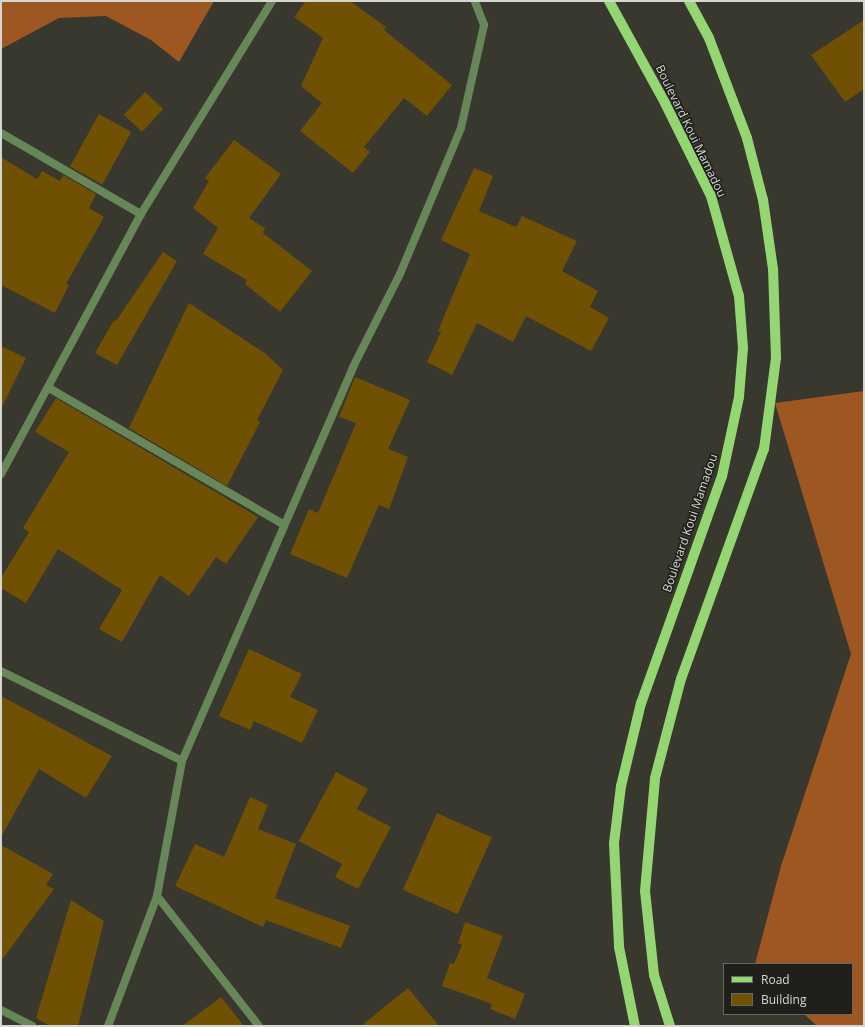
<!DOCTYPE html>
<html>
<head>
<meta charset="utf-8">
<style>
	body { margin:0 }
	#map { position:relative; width:865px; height:1027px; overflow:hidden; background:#38382f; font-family:"Open Sans",sans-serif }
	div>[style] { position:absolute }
	.forest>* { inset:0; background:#9f5721 }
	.building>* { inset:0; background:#705003; transform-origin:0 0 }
	.minor>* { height:8px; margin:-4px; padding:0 4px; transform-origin:4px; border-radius:4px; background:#678758 }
	.primary>* { height:10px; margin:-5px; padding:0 5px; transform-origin:5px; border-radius:5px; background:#94d772 }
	span { translate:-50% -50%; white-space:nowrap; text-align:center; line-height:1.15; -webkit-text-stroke:3px #1f1f1b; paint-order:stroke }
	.street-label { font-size:12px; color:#d5d6d0 }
	.frame { position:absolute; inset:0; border:2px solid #d5d6d0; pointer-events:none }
	.legend { position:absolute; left:723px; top:963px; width:130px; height:52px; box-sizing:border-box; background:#1f1f1b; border:1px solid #686863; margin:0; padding:5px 7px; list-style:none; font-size:12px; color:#d5d6d0 }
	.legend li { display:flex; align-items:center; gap:8px; height:20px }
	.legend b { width:20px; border:1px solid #686863 }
</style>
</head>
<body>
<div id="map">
	<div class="forest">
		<div style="clip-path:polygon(1px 1px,214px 1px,179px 62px,151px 40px,106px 16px,59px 18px,1px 49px)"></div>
		<div style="clip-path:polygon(864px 391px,864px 1026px,817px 1026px,804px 1014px,852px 1014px,852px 964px,755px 964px,781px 866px,851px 654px,775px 403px)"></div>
	</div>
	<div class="building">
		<div style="clip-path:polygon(306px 1px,350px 1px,386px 27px,384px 30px,452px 85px,427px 116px,404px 98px,364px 147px,370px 152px,353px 173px,300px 131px,322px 103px,301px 86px,323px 38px,294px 17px)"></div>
		<div style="clip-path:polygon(864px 20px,864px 89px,845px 102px,811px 55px)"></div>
		<div style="left:145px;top:92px;width:25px;height:31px;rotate:43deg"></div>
		<div style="left:99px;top:114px;width:37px;height:60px;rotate:29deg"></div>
		<div style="clip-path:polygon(234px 140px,281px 174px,249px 218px,265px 228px,263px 233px,312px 271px,280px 312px,245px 284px,247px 280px,203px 254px,218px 228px,193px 208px,209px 181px,205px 178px)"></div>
		<div style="clip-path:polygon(1px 157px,37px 179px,42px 171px,60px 181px,63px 175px,96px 194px,89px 208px,104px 217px,66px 284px,69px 285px,55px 313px,1px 285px)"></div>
		<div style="clip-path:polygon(474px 168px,493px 176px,479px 211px,516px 227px,522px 216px,577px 241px,562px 271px,598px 291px,590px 307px,609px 318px,591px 351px,526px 316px,513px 342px,477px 323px,452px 375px,427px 362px,441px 332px,438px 331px,470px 254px,441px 240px)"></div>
		<div style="clip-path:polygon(163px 252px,177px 261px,117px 365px,95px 353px,114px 320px,116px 321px)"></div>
		<div style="clip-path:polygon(189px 303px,266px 354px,283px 370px,257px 420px,260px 422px,227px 486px,129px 428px)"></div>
		<div style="clip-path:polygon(1px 346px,26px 358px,1px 409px)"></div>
		<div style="clip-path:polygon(355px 377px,410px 400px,388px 449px,408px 457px,389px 509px,379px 505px,347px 578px,290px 554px,309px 509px,318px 513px,356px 423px,339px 417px)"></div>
		<div style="clip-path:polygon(56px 398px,258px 517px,226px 564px,216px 557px,189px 596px,160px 575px,122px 642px,99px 629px,122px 590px,58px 549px,26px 603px,1px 588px,1px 578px,29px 532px,23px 528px,69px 452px,35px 432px)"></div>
		<div style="clip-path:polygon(249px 649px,302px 674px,290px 697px,318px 710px,302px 743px,254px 721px,250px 730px,219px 716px)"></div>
		<div style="clip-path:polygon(1px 696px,112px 756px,86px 798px,39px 769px,1px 837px)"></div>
		<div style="clip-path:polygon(336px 772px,368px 789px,357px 809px,391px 827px,358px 889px,335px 877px,342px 864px,299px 841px)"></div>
		<div style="clip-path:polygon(250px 797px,268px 805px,258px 829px,296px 844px,275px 898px,350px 926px,341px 948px,266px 920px,263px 927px,175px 886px,195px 844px,224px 857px)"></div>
		<div style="left:437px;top:813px;width:60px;height:84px;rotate:24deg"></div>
		<div style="clip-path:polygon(1px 845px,53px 874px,46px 885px,54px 889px,1px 961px)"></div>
		<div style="clip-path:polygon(71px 900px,104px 921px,78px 1026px,50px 1026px,36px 1018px)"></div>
		<div style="clip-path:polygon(465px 922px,503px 936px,487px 978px,525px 994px,515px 1019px,490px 1009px,492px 1004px,442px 986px,450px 963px,454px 964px,462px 945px,458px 943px)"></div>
		<div style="clip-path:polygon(408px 988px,439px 1026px,361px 1026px)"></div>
		<div style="clip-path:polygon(221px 997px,244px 1026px,182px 1026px)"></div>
	</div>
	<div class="minor">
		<div style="left:1px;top:133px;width:162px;rotate:30.1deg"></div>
		<div style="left:49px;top:388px;width:272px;rotate:30.2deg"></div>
		<div style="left:1px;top:474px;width:295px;rotate:-61.7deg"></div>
		<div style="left:141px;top:214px;width:250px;rotate:-58.4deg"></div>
		<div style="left:1px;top:671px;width:202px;rotate:26.4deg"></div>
		<div style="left:157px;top:896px;width:165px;rotate:51.9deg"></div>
		<div style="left:1px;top:1010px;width:35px;rotate:27deg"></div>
		<div style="left:108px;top:1026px;width:139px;rotate:-69.3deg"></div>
		<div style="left:157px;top:896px;width:137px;rotate:-79.5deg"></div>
		<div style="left:182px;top:761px;width:430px;rotate:-66.5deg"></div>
		<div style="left:353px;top:367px;width:104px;rotate:-63.2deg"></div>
		<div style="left:400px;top:274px;width:158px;rotate:-67.3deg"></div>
		<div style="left:461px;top:128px;width:106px;rotate:-77.4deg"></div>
		<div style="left:484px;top:25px;width:26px;rotate:-111deg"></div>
	</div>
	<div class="primary">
		<div style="left:609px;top:1px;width:116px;rotate:61.2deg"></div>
		<div style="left:665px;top:103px;width:104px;rotate:63.7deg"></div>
		<div style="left:711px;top:196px;width:104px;rotate:74.4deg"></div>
		<div style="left:739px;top:296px;width:52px;rotate:85.6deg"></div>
		<div style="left:743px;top:348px;width:49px;rotate:94.7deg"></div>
		<div style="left:739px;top:397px;width:81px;rotate:102.1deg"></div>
		<div style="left:722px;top:476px;width:241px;rotate:109.6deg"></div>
		<div style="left:641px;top:703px;width:85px;rotate:103.5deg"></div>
		<div style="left:621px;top:786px;width:57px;rotate:97deg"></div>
		<div style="left:614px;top:843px;width:104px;rotate:87.2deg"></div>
		<div style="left:619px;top:947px;width:81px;rotate:78.6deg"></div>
		<div style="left:670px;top:1026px;width:53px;rotate:-107.4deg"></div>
		<div style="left:654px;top:975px;width:84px;rotate:-96.1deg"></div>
		<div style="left:645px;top:891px;width:113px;rotate:-84.9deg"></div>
		<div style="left:655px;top:778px;width:102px;rotate:-75.3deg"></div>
		<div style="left:681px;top:679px;width:245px;rotate:-70.2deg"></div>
		<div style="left:764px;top:449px;width:92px;rotate:-82.5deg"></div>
		<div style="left:776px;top:358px;width:89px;rotate:-91.9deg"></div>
		<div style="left:773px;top:269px;width:70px;rotate:-98.2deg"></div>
		<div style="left:763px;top:200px;width:64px;rotate:-104.5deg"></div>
		<div style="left:747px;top:138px;width:107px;rotate:-110.8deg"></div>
		<div style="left:709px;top:38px;width:42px;rotate:-118.4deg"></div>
	</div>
	<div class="street-label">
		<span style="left:691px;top:131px;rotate:64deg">Boulevard Koui Mamadou</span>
		<span style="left:690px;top:523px;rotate:-71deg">Boulevard Koui Mamadou</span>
	</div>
	<div class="frame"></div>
	<ul class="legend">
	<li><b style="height:5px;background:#94d772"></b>Road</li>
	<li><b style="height:11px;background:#705003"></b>Building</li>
	</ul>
</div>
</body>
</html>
